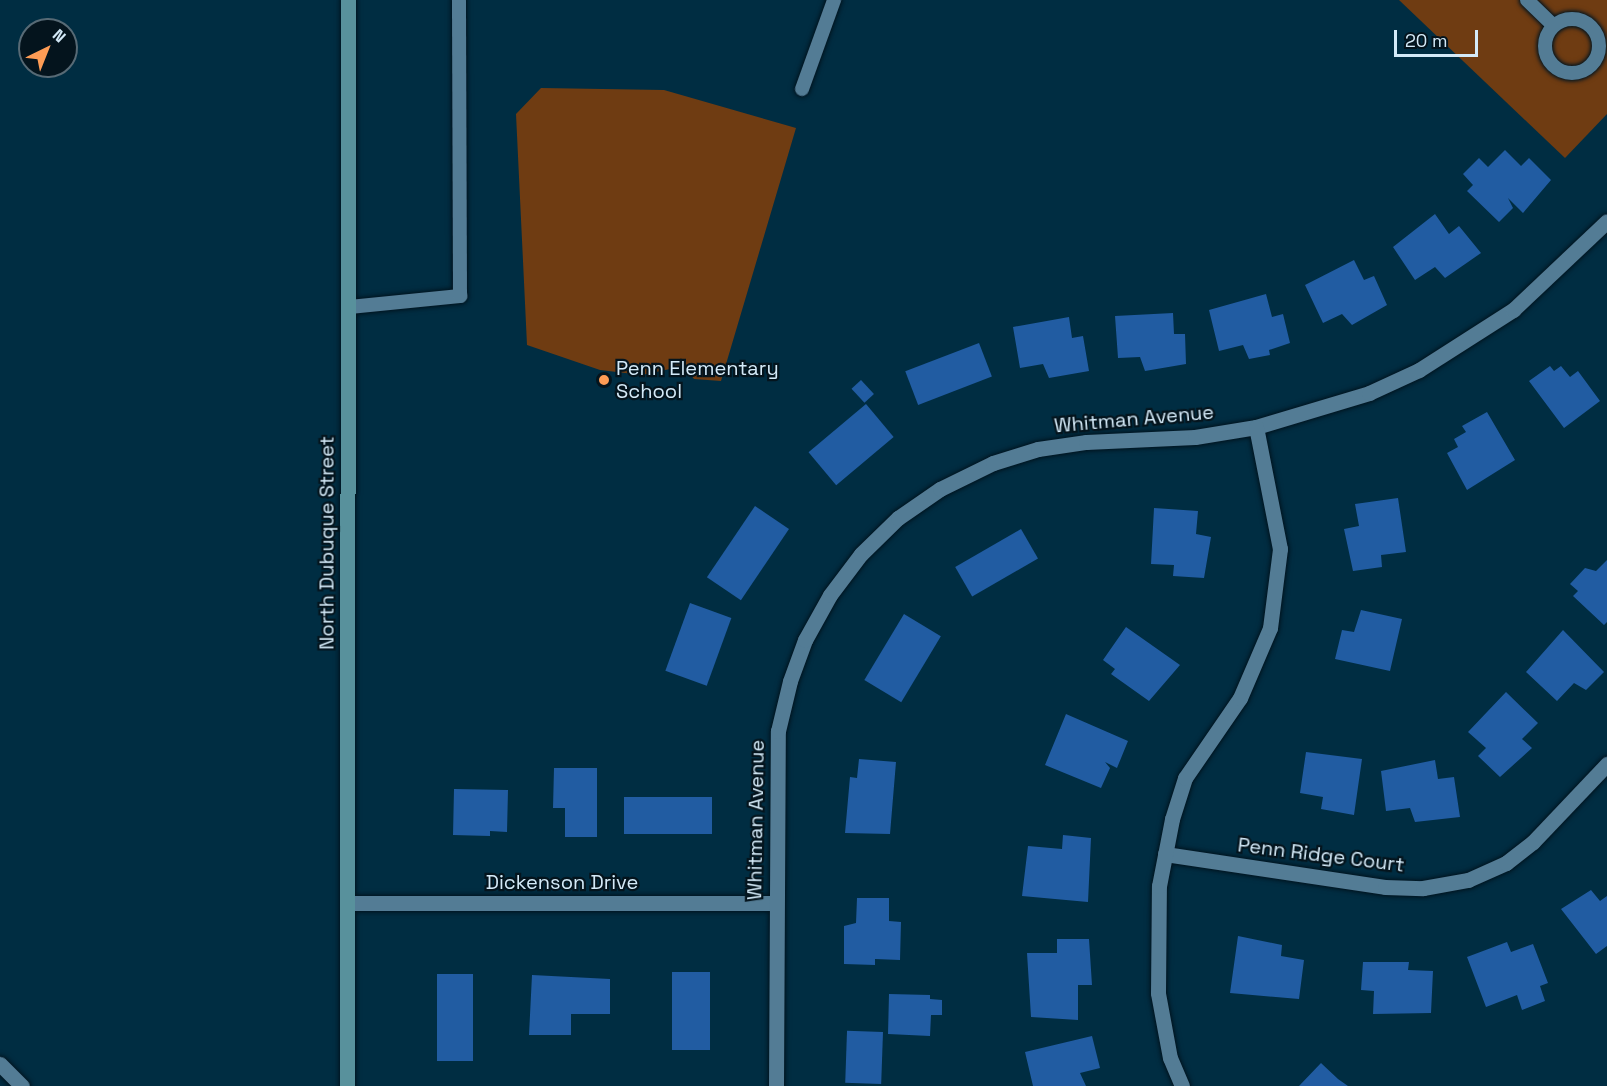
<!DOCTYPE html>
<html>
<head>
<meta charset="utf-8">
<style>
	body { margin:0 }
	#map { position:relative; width:1607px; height:1086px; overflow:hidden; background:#002d42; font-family:"Space Grotesk",sans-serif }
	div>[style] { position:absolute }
	.green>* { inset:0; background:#6f3c12 }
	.building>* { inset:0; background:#215ca2; transform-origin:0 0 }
	.roads { filter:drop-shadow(0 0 2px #01141f) drop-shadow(0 0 2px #01141f) }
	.service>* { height:14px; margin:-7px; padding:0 7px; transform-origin:7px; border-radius:7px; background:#537c95 }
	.service>.ring { margin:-7px; padding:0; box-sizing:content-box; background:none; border:14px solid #537c95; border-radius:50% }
	.minor>* { height:15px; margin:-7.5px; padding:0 7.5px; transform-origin:7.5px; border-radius:7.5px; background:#537c95 }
	.tertiary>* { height:15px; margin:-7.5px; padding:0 7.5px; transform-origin:7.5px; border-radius:7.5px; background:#537c95 }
	.secondary>* { height:15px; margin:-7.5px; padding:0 7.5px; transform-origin:7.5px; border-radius:7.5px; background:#58919c }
	.dots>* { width:16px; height:16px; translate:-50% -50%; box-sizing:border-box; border:3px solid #04141d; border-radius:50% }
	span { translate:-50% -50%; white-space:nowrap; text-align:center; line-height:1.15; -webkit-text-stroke:4.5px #04141d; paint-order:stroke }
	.poi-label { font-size:20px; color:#d4eaf8 }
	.left { translate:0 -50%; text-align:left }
	.street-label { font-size:20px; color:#d4eaf8 }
	.north { position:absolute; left:18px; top:18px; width:60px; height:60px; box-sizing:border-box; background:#04141d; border:2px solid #576a75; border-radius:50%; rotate:43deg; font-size:16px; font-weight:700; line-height:24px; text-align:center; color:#d4eaf8 }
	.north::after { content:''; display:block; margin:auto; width:21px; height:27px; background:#fd9c55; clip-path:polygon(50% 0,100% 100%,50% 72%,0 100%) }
	.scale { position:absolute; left:1394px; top:30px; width:84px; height:27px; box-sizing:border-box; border:3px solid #d4eaf8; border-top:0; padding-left:8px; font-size:18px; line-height:21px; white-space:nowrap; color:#d4eaf8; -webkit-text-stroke:4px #04141d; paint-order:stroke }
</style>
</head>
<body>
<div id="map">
	<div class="green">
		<div style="clip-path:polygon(1399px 0,1607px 0,1607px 114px,1565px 158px)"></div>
		<div style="clip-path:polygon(541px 88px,664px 90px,796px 128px,721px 381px,694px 379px,684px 366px,642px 375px,600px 370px,527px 345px,516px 114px)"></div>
	</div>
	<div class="building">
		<div style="clip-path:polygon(1505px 150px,1521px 166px,1529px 158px,1551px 180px,1523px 213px,1508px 198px,1513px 208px,1499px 222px,1467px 191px,1473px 185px,1463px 174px,1479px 158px,1488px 167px)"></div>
		<div style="clip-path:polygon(1435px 214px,1449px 234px,1459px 226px,1481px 253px,1445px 278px,1435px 267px,1415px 280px,1393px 247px)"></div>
		<div style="clip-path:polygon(1354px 260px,1364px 280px,1374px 276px,1387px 305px,1352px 325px,1342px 314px,1323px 323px,1305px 285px)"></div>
		<div style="clip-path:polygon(1266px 294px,1272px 317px,1283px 314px,1290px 343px,1269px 350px,1270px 355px,1249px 359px,1243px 345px,1219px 351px,1209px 310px)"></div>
		<div style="clip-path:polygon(1173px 313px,1174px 334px,1185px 334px,1186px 364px,1145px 371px,1140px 357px,1118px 358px,1115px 316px)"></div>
		<div style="clip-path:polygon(1069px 317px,1072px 338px,1083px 336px,1089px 371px,1049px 378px,1043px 364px,1020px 368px,1013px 327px)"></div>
		<div style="left:979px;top:343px;width:36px;height:79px;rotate:69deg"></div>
		<div style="clip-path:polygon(1550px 366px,1554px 371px,1561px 366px,1570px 377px,1578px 371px,1600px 401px,1564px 428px,1529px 381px)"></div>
		<div style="left:861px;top:380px;width:19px;height:13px;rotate:47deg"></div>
		<div style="left:866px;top:404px;width:43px;height:75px;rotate:50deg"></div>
		<div style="clip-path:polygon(1487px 412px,1515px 460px,1467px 490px,1447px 453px,1458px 447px,1454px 439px,1466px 432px,1462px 426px)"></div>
		<div style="clip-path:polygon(1398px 498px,1406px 552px,1381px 555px,1382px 567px,1353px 571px,1344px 529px,1359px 526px,1355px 504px)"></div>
		<div style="left:755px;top:506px;width:41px;height:86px;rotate:34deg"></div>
		<div style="clip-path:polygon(1154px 508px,1198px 511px,1196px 534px,1211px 537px,1204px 578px,1173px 576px,1174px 565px,1151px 564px)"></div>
		<div style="left:1021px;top:529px;width:34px;height:76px;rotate:60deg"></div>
		<div style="clip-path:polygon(1607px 560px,1607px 622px,1604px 625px,1573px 596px,1578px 591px,1570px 584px,1585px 568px,1596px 571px)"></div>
		<div style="left:690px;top:603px;width:44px;height:72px;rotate:20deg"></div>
		<div style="clip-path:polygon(1361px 610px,1402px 619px,1390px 671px,1335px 659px,1342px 630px,1354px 632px)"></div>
		<div style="left:904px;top:614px;width:43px;height:77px;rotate:31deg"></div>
		<div style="clip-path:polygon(1126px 627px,1180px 665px,1149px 701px,1111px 674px,1115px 669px,1103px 660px)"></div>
		<div style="clip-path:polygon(1563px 630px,1604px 672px,1586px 690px,1574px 683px,1557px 701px,1526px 672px)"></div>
		<div style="clip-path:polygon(1506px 692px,1538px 723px,1522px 739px,1532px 748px,1500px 777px,1478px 756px,1486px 748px,1468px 732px)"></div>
		<div style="clip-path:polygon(1066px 714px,1128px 741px,1117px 768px,1105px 762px,1110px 768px,1101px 788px,1045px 765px)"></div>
		<div style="clip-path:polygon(1306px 752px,1362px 759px,1354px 815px,1321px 809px,1323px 797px,1300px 793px)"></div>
		<div style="clip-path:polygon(859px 759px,896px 762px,890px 834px,845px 833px,850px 777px,857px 778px)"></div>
		<div style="clip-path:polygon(1435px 760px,1438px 779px,1454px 777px,1460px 817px,1415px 822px,1410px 808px,1386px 811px,1381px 771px)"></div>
		<div style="clip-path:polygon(554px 768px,597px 768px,597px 837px,565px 837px,565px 808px,553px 808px)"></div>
		<div style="clip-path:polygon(454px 789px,508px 790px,507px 832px,490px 831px,490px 836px,453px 835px)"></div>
		<div style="left:624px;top:797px;width:88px;height:37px"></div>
		<div style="clip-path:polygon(1063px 835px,1091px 838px,1088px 902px,1022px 896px,1028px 846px,1062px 849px)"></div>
		<div style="clip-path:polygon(1591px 890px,1600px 901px,1607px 896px,1607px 946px,1596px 954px,1561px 909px)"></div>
		<div style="clip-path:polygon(857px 898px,889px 898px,889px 921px,901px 922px,900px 960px,875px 959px,875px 965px,844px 964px,844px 926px,856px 923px)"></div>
		<div style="clip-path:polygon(1238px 936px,1282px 945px,1281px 956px,1304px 960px,1299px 999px,1230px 993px)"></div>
		<div style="clip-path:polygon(1057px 939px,1089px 939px,1092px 985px,1078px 985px,1078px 1020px,1031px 1017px,1027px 953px,1057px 953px)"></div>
		<div style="clip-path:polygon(1507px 942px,1511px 952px,1533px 944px,1548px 983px,1540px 986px,1545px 1001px,1522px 1010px,1517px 995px,1486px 1007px,1467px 957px)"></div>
		<div style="clip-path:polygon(1363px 962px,1409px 962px,1408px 970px,1433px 971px,1431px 1013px,1373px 1014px,1374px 991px,1361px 990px)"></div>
		<div style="left:672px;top:972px;width:38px;height:78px"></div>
		<div style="left:437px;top:974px;width:36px;height:87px"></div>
		<div style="clip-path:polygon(532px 975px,610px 979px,610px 1014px,571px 1014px,571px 1035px,529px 1035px)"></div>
		<div style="clip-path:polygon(889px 994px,930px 995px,930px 999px,942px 1000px,942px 1015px,931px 1015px,930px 1036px,888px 1034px)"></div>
		<div style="left:883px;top:1032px;width:52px;height:36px;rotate:92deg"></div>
		<div style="clip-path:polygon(1092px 1036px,1100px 1068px,1080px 1073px,1086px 1086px,1033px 1086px,1025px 1052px)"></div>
		<div style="clip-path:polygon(1321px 1063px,1338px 1079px,1348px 1086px,1299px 1086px)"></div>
	</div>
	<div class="roads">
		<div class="service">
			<div style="left:1527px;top:0;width:37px;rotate:44deg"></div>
			<div class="ring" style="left:1545px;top:19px;width:40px;height:40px"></div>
			<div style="left:802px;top:89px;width:95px;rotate:-70.2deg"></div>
			<div style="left:349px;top:307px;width:112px;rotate:-5.7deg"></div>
			<div style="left:460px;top:296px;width:296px;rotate:-90.2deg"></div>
		</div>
		<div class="minor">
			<div style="left:1165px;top:854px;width:222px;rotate:8.5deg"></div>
			<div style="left:1385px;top:887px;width:38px;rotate:2deg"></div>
			<div style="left:1423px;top:888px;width:46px;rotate:-10.1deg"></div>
			<div style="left:1468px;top:880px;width:42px;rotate:-24.1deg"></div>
			<div style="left:1506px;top:863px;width:34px;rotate:-38deg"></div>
			<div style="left:1533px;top:842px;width:108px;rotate:-46.5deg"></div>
			<div style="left:348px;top:903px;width:428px"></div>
			<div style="left:776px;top:1086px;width:355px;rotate:-89.7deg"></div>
			<div style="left:778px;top:731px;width:51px;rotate:-76.5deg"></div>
			<div style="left:790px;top:681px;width:44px;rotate:-69.9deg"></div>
			<div style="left:805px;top:640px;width:51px;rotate:-60.9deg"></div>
			<div style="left:830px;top:595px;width:51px;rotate:-52.9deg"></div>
			<div style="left:861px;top:554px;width:52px;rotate:-44.2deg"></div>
			<div style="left:898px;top:518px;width:51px;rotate:-34.6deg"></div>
			<div style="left:940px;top:489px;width:59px;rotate:-26.1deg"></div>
			<div style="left:993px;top:463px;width:47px;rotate:-17.3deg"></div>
			<div style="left:1038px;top:449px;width:49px;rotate:-8.3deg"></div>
			<div style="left:1086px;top:442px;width:109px;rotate:-2.6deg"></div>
			<div style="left:1195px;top:437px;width:62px;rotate:-9.3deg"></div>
			<div style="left:1256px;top:427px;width:118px;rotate:-16.7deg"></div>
			<div style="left:1369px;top:393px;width:55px;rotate:-24.7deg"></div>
			<div style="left:1419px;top:370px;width:112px;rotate:-32.6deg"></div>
			<div style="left:1513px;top:310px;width:129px;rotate:-43.4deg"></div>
			<div style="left:1182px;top:1086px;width:30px;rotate:-113deg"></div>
			<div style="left:1170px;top:1058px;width:66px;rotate:-100.5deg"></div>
			<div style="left:1158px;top:993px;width:107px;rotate:-89.5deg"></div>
			<div style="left:1159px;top:886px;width:68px;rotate:-79deg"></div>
			<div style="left:1172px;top:819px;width:43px;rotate:-72.4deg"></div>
			<div style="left:1185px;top:778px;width:97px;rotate:-55.5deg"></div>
			<div style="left:1240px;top:698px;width:76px;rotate:-66.8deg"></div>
			<div style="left:1270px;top:628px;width:80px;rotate:-82.8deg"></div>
			<div style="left:1280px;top:549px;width:124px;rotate:-101.1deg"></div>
		</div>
		<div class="tertiary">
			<div style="left:0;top:1064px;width:31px;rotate:45deg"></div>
		</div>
		<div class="secondary">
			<div style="left:347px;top:1086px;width:1086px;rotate:-89.95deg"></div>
		</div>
	</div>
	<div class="dots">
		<div style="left:604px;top:380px;background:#fd9c55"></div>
	</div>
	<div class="poi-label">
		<span class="left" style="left:616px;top:380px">Penn Elementary<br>School</span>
	</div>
	<div class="street-label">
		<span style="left:1134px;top:419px;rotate:-5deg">Whitman Avenue</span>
		<span style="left:327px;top:543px;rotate:-90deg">North Dubuque Street</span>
		<span style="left:756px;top:820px;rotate:-89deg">Whitman Avenue</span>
		<span style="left:1321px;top:855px;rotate:7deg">Penn Ridge Court</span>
		<span style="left:562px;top:882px">Dickenson Drive</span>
	</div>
	<div class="north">N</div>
	<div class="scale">20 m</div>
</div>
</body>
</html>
